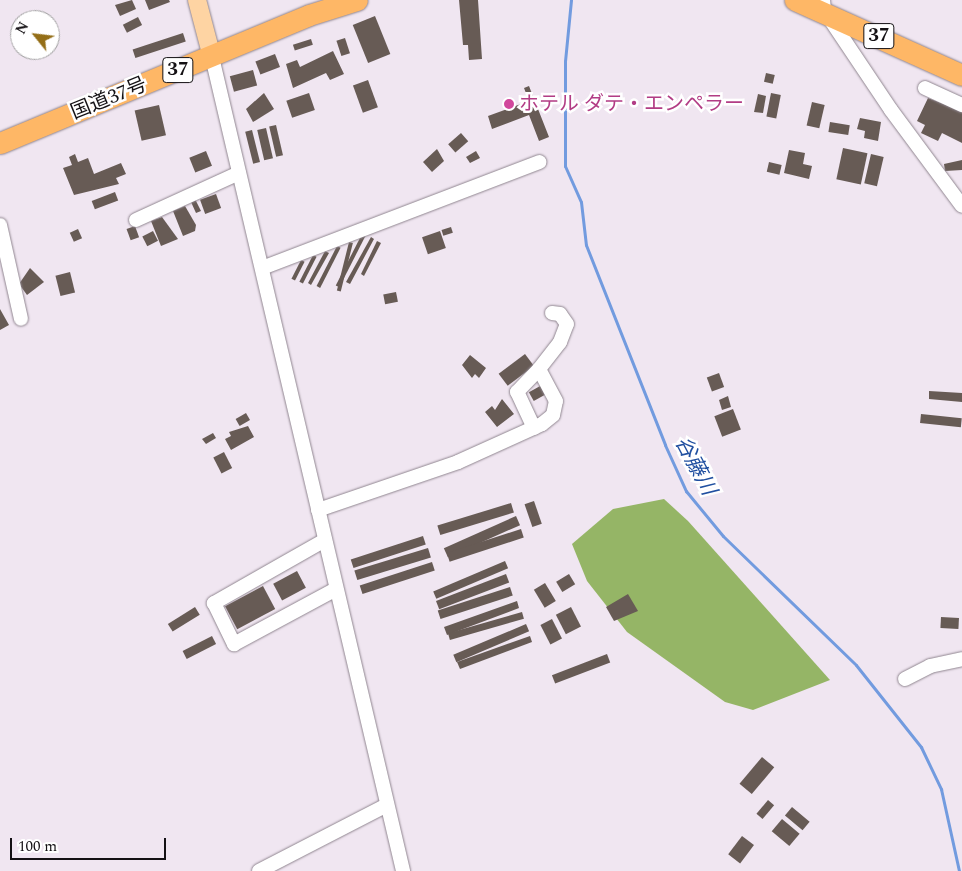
<!DOCTYPE html>
<html>
<head>
<meta charset="utf-8">
<style>
	body { margin:0 }
	#map { position:relative; width:962px; height:871px; overflow:hidden; background:#f0e6f1; font-family:Spectral,"Noto Sans JP",serif }
	div>[style] { position:absolute }
	.forest>* { inset:0; background:#95b566 }
	.stream>* { height:3px; margin:-1.5px; padding:0 1.5px; transform-origin:1.5px; border-radius:1.5px; background:#729bdf }
	.building>* { inset:0; background:#675b55; transform-origin:0 0 }
	.roads { filter:drop-shadow(0 0 1px #908690) drop-shadow(0 0 1px #908690) }
	.minor>* { height:14px; margin:-7px; padding:0 7px; transform-origin:7px; border-radius:7px; background:#fff }
	.major>* { height:18px; margin:-9px; padding:0 9px; transform-origin:9px; border-radius:9px; background:#fed4a3 }
	.highway>* { height:21px; margin:-10.5px; padding:0 10.5px; transform-origin:10.5px; border-radius:10.5px; background:#feb766 }
	.dots>* { width:14px; height:14px; translate:-50% -50%; box-sizing:border-box; border:2px solid #fff; border-radius:50% }
	span { translate:-50% -50%; white-space:nowrap; text-align:center; line-height:1.15; -webkit-text-stroke:5px #fff; paint-order:stroke }
	.shield-label span { padding:1px 4px; background:#fff; border:1px solid; border-radius:4px; -webkit-text-stroke-width:0 }
	.shield-label { font-size:19px; color:#141114; font-weight:700 }
	.street-label { font-size:20px; color:#141114 }
	.hotel-label { font-size:20px; color:#b23c85 }
	.left { translate:0 -50%; text-align:left }
	.water-label { font-size:21px; color:#204fa0; font-style:italic }
	.north { position:absolute; left:10px; top:10px; width:50px; height:50px; box-sizing:border-box; background:#fff; border:1px solid #a1a0a1; border-radius:50%; rotate:299deg; font-size:14px; font-weight:700; line-height:20px; text-align:center; color:#141114 }
	.north::after { content:''; display:block; margin:auto; width:18px; height:22px; background:#946e17; clip-path:polygon(50% 0,100% 100%,50% 72%,0 100%) }
	.scale { position:absolute; left:10px; top:838px; width:156px; height:22px; box-sizing:border-box; border:2px solid #141114; border-top:0; padding-left:6px; font-size:15px; line-height:18px; white-space:nowrap; color:#141114; -webkit-text-stroke:4px #fff; paint-order:stroke }
</style>
</head>
<body>
<div id="map">
	<div class="forest">
		<div style="clip-path:polygon(664px 499px,688px 521px,830px 680px,753px 710px,725px 702px,627px 632px,587px 581px,572px 544px,613px 509px)"></div>
	</div>
	<div class="stream">
		<div style="left:571px;top:0;width:61px;rotate:95.6deg"></div>
		<div style="left:565px;top:61px;width:105px;rotate:90deg"></div>
		<div style="left:565px;top:166px;width:39px;rotate:66deg"></div>
		<div style="left:581px;top:202px;width:43px;rotate:83.4deg"></div>
		<div style="left:586px;top:245px;width:215px;rotate:68.4deg"></div>
		<div style="left:665px;top:445px;width:51px;rotate:65.5deg"></div>
		<div style="left:686px;top:491px;width:58px;rotate:50.6deg"></div>
		<div style="left:723px;top:536px;width:185px;rotate:44.1deg"></div>
		<div style="left:856px;top:665px;width:105px;rotate:51.6deg"></div>
		<div style="left:921px;top:747px;width:47px;rotate:64.5deg"></div>
		<div style="left:941px;top:789px;width:84px;rotate:77.6deg"></div>
	</div>
	<div class="building">
		<div style="clip-path:polygon(132px 0,136px 9px,120px 16px,115px 5px)"></div>
		<div style="clip-path:polygon(145px 0,169px 0,170px 2px,149px 10px)"></div>
		<div style="clip-path:polygon(459px 0,478px 0,482px 59px,469px 60px,468px 45px,463px 45px)"></div>
		<div style="left:375px;top:16px;width:41px;height:24px;rotate:68deg"></div>
		<div style="left:138px;top:17px;width:9px;height:17px;rotate:63deg"></div>
		<div style="left:183px;top:33px;width:9px;height:53px;rotate:72deg"></div>
		<div style="left:345px;top:38px;width:16px;height:9px;rotate:72deg"></div>
		<div style="left:311px;top:39px;width:6px;height:19px;rotate:72deg"></div>
		<div style="clip-path:polygon(333px 51px,344px 74px,330px 80px,326px 73px,293px 88px,286px 64px,297px 60px,300px 67px)"></div>
		<div style="left:275px;top:54px;width:14px;height:21px;rotate:69deg"></div>
		<div style="left:253px;top:70px;width:16px;height:24px;rotate:75deg"></div>
		<div style="left:766px;top:73px;width:9px;height:9px;rotate:13deg"></div>
		<div style="left:368px;top:80px;width:29px;height:16px;rotate:70deg"></div>
		<div style="clip-path:polygon(529px 86px,549px 137px,539px 141px,529px 115px,492px 129px,488px 116px,529px 101px,524px 88px)"></div>
		<div style="clip-path:polygon(264px 93px,274px 109px,253px 122px,246px 109px)"></div>
		<div style="left:309px;top:93px;width:18px;height:24px;rotate:71deg"></div>
		<div style="left:771px;top:93px;width:10px;height:24px;rotate:11deg"></div>
		<div style="clip-path:polygon(758px 94px,766px 96px,763px 113px,754px 112px)"></div>
		<div style="clip-path:polygon(928px 98px,962px 111px,962px 143px,942px 133px,938px 141px,921px 133px,925px 125px,917px 121px)"></div>
		<div style="left:812px;top:102px;width:13px;height:24px;rotate:13deg"></div>
		<div style="left:159px;top:105px;width:31px;height:25px;rotate:77deg"></div>
		<div style="clip-path:polygon(860px 118px,881px 122px,878px 141px,864px 138px,865px 131px,857px 129px)"></div>
		<div style="left:830px;top:122px;width:20px;height:10px;rotate:9deg"></div>
		<div style="left:276px;top:125px;width:31px;height:7px;rotate:77deg"></div>
		<div style="left:266px;top:128px;width:31px;height:9px;rotate:77deg"></div>
		<div style="left:252px;top:130px;width:33px;height:7px;rotate:76deg"></div>
		<div style="left:461px;top:133px;width:11px;height:17px;rotate:49deg"></div>
		<div style="left:843px;top:148px;width:25px;height:32px;rotate:12deg"></div>
		<div style="clip-path:polygon(437px 149px,444px 161px,432px 172px,423px 162px)"></div>
		<div style="clip-path:polygon(789px 150px,805px 153px,803px 164px,812px 166px,809px 179px,784px 173px)"></div>
		<div style="left:206px;top:151px;width:16px;height:18px;rotate:68deg"></div>
		<div style="clip-path:polygon(476px 151px,480px 158px,470px 163px,466px 157px)"></div>
		<div style="clip-path:polygon(75px 154px,78px 162px,88px 158px,94px 174px,121px 163px,126px 174px,116px 178px,119px 184px,74px 195px,63px 168px,72px 165px,69px 157px)"></div>
		<div style="left:871px;top:154px;width:13px;height:30px;rotate:13deg"></div>
		<div style="clip-path:polygon(962px 160px,962px 170px,945px 171px,944px 164px)"></div>
		<div style="left:769px;top:162px;width:13px;height:10px;rotate:13deg"></div>
		<div style="left:115px;top:192px;width:9px;height:25px;rotate:69deg"></div>
		<div style="left:216px;top:194px;width:15px;height:17px;rotate:70deg"></div>
		<div style="clip-path:polygon(195px 199px,201px 211px,196px 213px,191px 202px)"></div>
		<div style="clip-path:polygon(185px 206px,196px 225px,195px 231px,183px 236px,173px 211px)"></div>
		<div style="clip-path:polygon(162px 217px,178px 239px,161px 246px,151px 221px)"></div>
		<div style="left:135px;top:226px;width:12px;height:9px;rotate:70deg"></div>
		<div style="left:451px;top:227px;width:6px;height:10px;rotate:72deg"></div>
		<div style="left:78px;top:229px;width:10px;height:9px;rotate:66deg"></div>
		<div style="left:153px;top:231px;width:11px;height:12px;rotate:63deg"></div>
		<div style="left:440px;top:231px;width:18px;height:19px;rotate:71deg"></div>
		<div style="left:363px;top:232px;width:4px;height:60px;rotate:27deg"></div>
		<div style="clip-path:polygon(371px 237px,374px 239px,350px 284px,346px 282px)"></div>
		<div style="clip-path:polygon(377px 241px,381px 243px,364px 276px,361px 274px)"></div>
		<div style="left:349px;top:242px;width:4px;height:50px;rotate:14deg"></div>
		<div style="left:337px;top:246px;width:4px;height:45px;rotate:27deg"></div>
		<div style="clip-path:polygon(325px 251px,329px 253px,311px 285px,308px 283px)"></div>
		<div style="left:313px;top:255px;width:4px;height:30px;rotate:27deg"></div>
		<div style="left:301px;top:260px;width:4px;height:21px;rotate:27deg"></div>
		<div style="clip-path:polygon(30px 268px,44px 282px,27px 295px,19px 284px)"></div>
		<div style="left:70px;top:272px;width:21px;height:15px;rotate:76deg"></div>
		<div style="left:396px;top:292px;width:10px;height:13px;rotate:79deg"></div>
		<div style="clip-path:polygon(0 309px,9px 325px,0 330px)"></div>
		<div style="left:525px;top:354px;width:15px;height:33px;rotate:53deg"></div>
		<div style="clip-path:polygon(470px 355px,486px 368px,479px 378px,475px 374px,472px 378px,462px 365px)"></div>
		<div style="left:719px;top:373px;width:15px;height:13px;rotate:70deg"></div>
		<div style="left:542px;top:385px;width:10px;height:15px;rotate:61deg"></div>
		<div style="clip-path:polygon(929px 391px,962px 393px,962px 402px,929px 399px)"></div>
		<div style="clip-path:polygon(728px 396px,731px 407px,722px 410px,719px 400px)"></div>
		<div style="clip-path:polygon(502px 399px,514px 414px,497px 427px,485px 412px,492px 406px,495px 410px)"></div>
		<div style="left:733px;top:409px;width:22px;height:20px;rotate:69deg"></div>
		<div style="left:246px;top:413px;width:8px;height:12px;rotate:60deg"></div>
		<div style="left:921px;top:414px;width:41px;height:9px;rotate:6deg"></div>
		<div style="clip-path:polygon(248px 426px,254px 437px,231px 450px,225px 439px,231px 436px,229px 432px)"></div>
		<div style="clip-path:polygon(213px 433px,216px 438px,206px 444px,202px 439px)"></div>
		<div style="left:224px;top:452px;width:18px;height:12px;rotate:63deg"></div>
		<div style="left:534px;top:501px;width:24px;height:10px;rotate:71deg"></div>
		<div style="left:511px;top:503px;width:10px;height:77px;rotate:73deg"></div>
		<div style="left:516px;top:516px;width:10px;height:79px;rotate:66deg"></div>
		<div style="left:521px;top:529px;width:9px;height:78px;rotate:72deg"></div>
		<div style="left:423px;top:536px;width:9px;height:76px;rotate:72deg"></div>
		<div style="left:428px;top:548px;width:10px;height:77px;rotate:73deg"></div>
		<div style="left:505px;top:561px;width:8px;height:78px;rotate:67deg"></div>
		<div style="left:432px;top:562px;width:9px;height:76px;rotate:72deg"></div>
		<div style="left:297px;top:571px;width:19px;height:27px;rotate:62deg"></div>
		<div style="left:506px;top:574px;width:9px;height:75px;rotate:69deg"></div>
		<div style="left:569px;top:574px;width:12px;height:15px;rotate:59deg"></div>
		<div style="left:545px;top:583px;width:21px;height:13px;rotate:59deg"></div>
		<div style="left:263px;top:586px;width:26px;height:43px;rotate:62deg"></div>
		<div style="left:510px;top:587px;width:9px;height:76px;rotate:72deg"></div>
		<div style="clip-path:polygon(628px 594px,638px 611px,614px 621px,606px 607px)"></div>
		<div style="clip-path:polygon(517px 601px,519px 608px,447px 635px,444px 627px)"></div>
		<div style="left:195px;top:607px;width:9px;height:32px;rotate:58deg"></div>
		<div style="left:571px;top:607px;width:22px;height:17px;rotate:63deg"></div>
		<div style="left:522px;top:612px;width:7px;height:77px;rotate:74deg"></div>
		<div style="left:941px;top:617px;width:18px;height:11px;rotate:3deg"></div>
		<div style="left:552px;top:619px;width:22px;height:13px;rotate:63deg"></div>
		<div style="left:526px;top:624px;width:8px;height:79px;rotate:67deg"></div>
		<div style="left:212px;top:636px;width:9px;height:33px;rotate:63deg"></div>
		<div style="clip-path:polygon(530px 636px,532px 642px,460px 669px,457px 662px)"></div>
		<div style="left:607px;top:654px;width:9px;height:59px;rotate:69deg"></div>
		<div style="left:762px;top:757px;width:16px;height:35px;rotate:40deg"></div>
		<div style="left:768px;top:800px;width:8px;height:18px;rotate:40deg"></div>
		<div style="left:792px;top:807px;width:23px;height:11px;rotate:40deg"></div>
		<div style="left:782px;top:819px;width:23px;height:16px;rotate:40deg"></div>
		<div style="left:742px;top:836px;width:15px;height:23px;rotate:37deg"></div>
	</div>
	<div class="roads">
		<div class="minor">
			<div style="left:823px;top:0;width:10px;rotate:84deg"></div>
			<div style="left:824px;top:10px;width:120px;rotate:56.2deg"></div>
			<div style="left:891px;top:110px;width:119px;rotate:53.5deg"></div>
			<div style="left:212px;top:57px;width:836px;rotate:76.79deg"></div>
			<div style="left:925px;top:88px;width:41px;rotate:24.7deg"></div>
			<div style="left:136px;top:220px;width:113px;rotate:-24.5deg"></div>
			<div style="left:0;top:225px;width:96px;rotate:77.4deg"></div>
			<div style="left:262px;top:268px;width:297px;rotate:-20.9deg"></div>
			<div style="left:534px;top:428px;width:40px;rotate:-115deg"></div>
			<div style="left:517px;top:392px;width:32px;rotate:-46deg"></div>
			<div style="left:318px;top:510px;width:148px;rotate:-18.9deg"></div>
			<div style="left:458px;top:462px;width:92px;rotate:-24.3deg"></div>
			<div style="left:542px;top:424px;width:14px;rotate:-39deg"></div>
			<div style="left:553px;top:415px;width:14px;rotate:-78deg"></div>
			<div style="left:556px;top:401px;width:36px;rotate:-118deg"></div>
			<div style="left:539px;top:369px;width:34px;rotate:-52deg"></div>
			<div style="left:560px;top:342px;width:19px;rotate:-69deg"></div>
			<div style="left:567px;top:324px;width:12px;rotate:-125deg"></div>
			<div style="left:560px;top:314px;width:8px;rotate:-173deg"></div>
			<div style="left:325px;top:540px;width:128px;rotate:150.4deg"></div>
			<div style="left:214px;top:603px;width:46px;rotate:64deg"></div>
			<div style="left:234px;top:644px;width:116px;rotate:-28.3deg"></div>
			<div style="left:905px;top:679px;width:28px;rotate:-27deg"></div>
			<div style="left:930px;top:666px;width:33px;rotate:-12deg"></div>
			<div style="left:259px;top:871px;width:144px;rotate:-27.3deg"></div>
		</div>
		<div class="major">
			<div style="left:197px;top:0;width:59px;rotate:75.3deg"></div>
		</div>
		<div class="highway">
			<div style="left:795px;top:0;width:183px;rotate:24.2deg"></div>
			<div style="left:0;top:143px;width:334px;rotate:-22.5deg"></div>
			<div style="left:309px;top:15px;width:50px;rotate:-17.4deg"></div>
		</div>
	</div>
	<div class="dots">
		<div style="left:509px;top:104px;background:#d1479c"></div>
	</div>
	<div class="shield-label">
		<span style="left:879px;top:36px">37</span>
		<span style="left:178px;top:70px">37</span>
	</div>
	<div class="street-label">
		<span style="left:109px;top:99px;rotate:-22deg">国道37号</span>
	</div>
	<div class="hotel-label">
		<span class="left" style="left:519px;top:104px">ホテル ダテ・エンペラー</span>
	</div>
	<div class="water-label">
		<span style="left:695px;top:466px;rotate:62deg">谷藤川</span>
	</div>
	<div class="north">N</div>
	<div class="scale">100 m</div>
</div>
</body>
</html>
